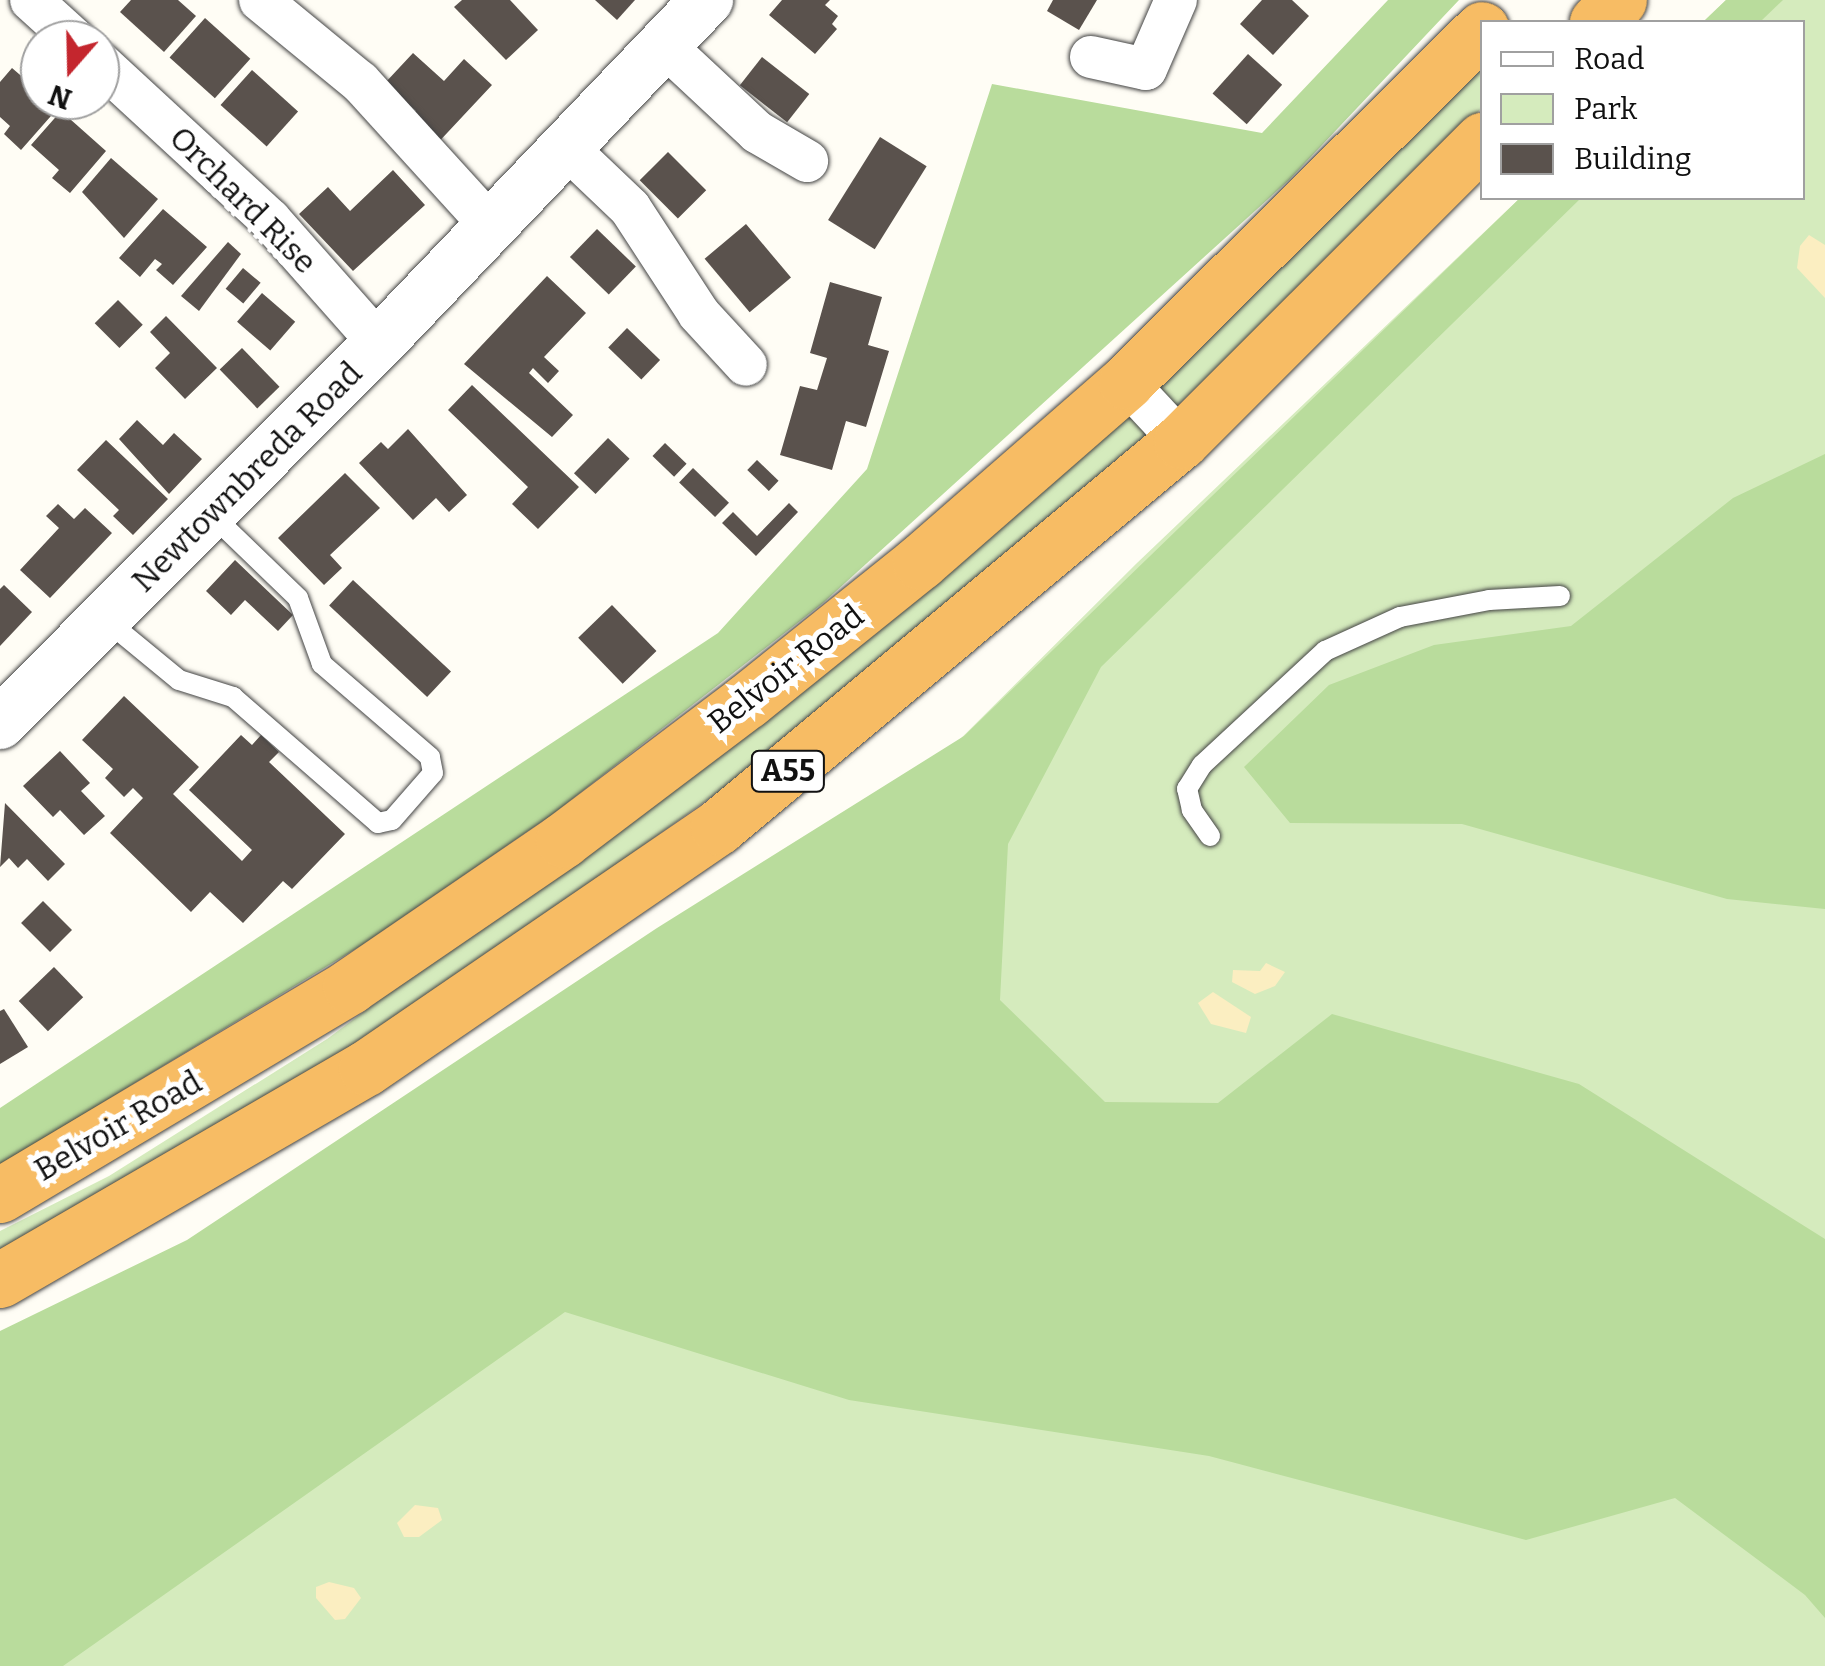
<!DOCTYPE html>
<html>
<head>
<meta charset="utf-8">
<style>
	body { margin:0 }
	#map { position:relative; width:1825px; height:1666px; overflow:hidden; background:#fffdf5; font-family:Bitter,serif }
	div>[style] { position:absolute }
	.green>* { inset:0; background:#d5ebbd }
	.forest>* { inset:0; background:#b9dc9c }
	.sand>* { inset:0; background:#fbeec1 }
	.building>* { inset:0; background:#5a524d; transform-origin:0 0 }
	.roads { filter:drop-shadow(0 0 2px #444) drop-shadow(0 0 2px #444) }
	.service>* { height:20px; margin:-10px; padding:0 10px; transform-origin:10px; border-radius:10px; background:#fff }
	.minor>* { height:42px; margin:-21px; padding:0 21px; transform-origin:21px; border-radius:21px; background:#fff }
	.tertiary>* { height:52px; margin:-26px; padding:0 26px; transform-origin:26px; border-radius:26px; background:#fff }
	.trunk>* { height:55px; margin:-27.5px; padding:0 27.5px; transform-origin:27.5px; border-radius:27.5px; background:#f7bc64 }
	span { translate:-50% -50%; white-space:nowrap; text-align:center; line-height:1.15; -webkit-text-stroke:10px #fff; paint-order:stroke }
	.shield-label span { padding:2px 8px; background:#fff; border:2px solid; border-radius:8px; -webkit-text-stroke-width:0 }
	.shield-label { font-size:30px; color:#111; font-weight:700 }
	.street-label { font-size:32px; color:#111 }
	.legend { position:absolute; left:1480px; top:20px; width:325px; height:180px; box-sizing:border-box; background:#fff; border:2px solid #a0a0a0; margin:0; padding:12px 18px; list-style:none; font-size:30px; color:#111 }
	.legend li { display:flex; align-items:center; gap:20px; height:50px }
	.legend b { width:50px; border:2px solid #a0a0a0 }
	.north { position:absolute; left:20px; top:20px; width:100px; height:100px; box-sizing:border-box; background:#fff; border:2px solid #a0a0a0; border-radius:50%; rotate:200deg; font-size:28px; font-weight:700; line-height:40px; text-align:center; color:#111 }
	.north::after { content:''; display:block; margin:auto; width:35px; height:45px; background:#c4262e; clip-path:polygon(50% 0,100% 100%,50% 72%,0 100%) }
</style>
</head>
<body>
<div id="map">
	<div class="green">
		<div style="clip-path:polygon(1726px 0,1825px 0,1825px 1666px,0 1666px,412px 1285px,1137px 563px,1520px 198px,1802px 198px,1802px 22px,1703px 22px)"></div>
		<div style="clip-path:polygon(1482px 64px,1482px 108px,1108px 474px,738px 778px,389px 1026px,0 1256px,0 1231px,109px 1176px,327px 1039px,868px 639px,1043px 491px,1245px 303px)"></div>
	</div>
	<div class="forest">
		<div style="clip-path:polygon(1388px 0,1459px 0,1289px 180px,823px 603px,553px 814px,362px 945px,0 1165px,0 1108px,718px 633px,867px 469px,992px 84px,1262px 133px)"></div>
		<div style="clip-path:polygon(1726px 0,1783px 0,1760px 22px,1703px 22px)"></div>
		<div style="clip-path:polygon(1520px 198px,1581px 198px,1101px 667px,1008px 844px,1000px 1000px,1105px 1102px,1218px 1103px,1332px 1014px,1579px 1084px,1825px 1239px,1825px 1618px,1805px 1595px,1675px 1498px,1526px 1540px,1209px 1456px,849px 1400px,565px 1312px,63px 1666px,0 1666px,0 1331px,187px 1240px,657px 928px,964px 736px)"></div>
		<div style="clip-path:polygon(1825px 454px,1825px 909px,1727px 899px,1462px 824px,1290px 823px,1244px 767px,1329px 685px,1434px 645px,1571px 626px,1733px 498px)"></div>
	</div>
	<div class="sand">
		<div style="clip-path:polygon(1809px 235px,1825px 245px,1825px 298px,1797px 268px,1800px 246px)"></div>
		<div style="clip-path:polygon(1266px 963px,1285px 972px,1275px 986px,1255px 994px,1232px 982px,1233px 970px,1260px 971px)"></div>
		<div style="clip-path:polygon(1213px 992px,1251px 1017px,1246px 1033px,1211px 1024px,1198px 1003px)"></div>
		<div style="clip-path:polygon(415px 1505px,438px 1508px,442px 1520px,419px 1537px,404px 1537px,397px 1523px)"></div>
		<div style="clip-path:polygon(329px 1582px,354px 1588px,361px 1598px,345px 1619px,335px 1620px,316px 1598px,316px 1587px)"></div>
	</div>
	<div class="building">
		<div style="clip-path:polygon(131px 0,178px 0,196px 16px,164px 52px,120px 12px)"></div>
		<div style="clip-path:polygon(462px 0,510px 0,538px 30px,506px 60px,454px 7px)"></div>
		<div style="clip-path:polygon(595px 0,635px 0,617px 20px)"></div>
		<div style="clip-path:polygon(782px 0,830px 0,825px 5px,838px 16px,832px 24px,837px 29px,815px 54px,769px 15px)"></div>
		<div style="clip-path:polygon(1053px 0,1097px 0,1079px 30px,1047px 11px)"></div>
		<div style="clip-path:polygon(1262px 0,1292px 0,1309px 16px,1273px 55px,1240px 24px)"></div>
		<div style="left:205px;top:18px;width:61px;height:53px;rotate:42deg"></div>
		<div style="clip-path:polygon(413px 53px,444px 81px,464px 59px,492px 85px,433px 148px,406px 123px,416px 111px,385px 83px)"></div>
		<div style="left:1248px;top:54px;width:46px;height:53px;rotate:42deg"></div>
		<div style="left:762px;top:57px;width:60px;height:36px;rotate:38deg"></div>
		<div style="clip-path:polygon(12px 68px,40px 92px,40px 100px,58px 108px,21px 150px,4px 134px,10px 126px,0 117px,0 82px)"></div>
		<div style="left:252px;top:70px;width:62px;height:47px;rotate:42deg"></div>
		<div style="clip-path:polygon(61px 111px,106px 151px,70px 193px,52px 178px,59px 170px,31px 145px)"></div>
		<div style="left:880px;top:137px;width:55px;height:98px;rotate:32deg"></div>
		<div style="left:668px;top:152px;width:54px;height:40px;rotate:45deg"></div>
		<div style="clip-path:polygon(111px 158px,158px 199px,124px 238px,82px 192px)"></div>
		<div style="clip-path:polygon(393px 170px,425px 205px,353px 271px,299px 214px,328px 187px,350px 211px)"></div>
		<div style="clip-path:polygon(163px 209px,207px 247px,173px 285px,156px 270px,162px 264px,155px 259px,140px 277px,119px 258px)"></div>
		<div style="left:746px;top:224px;width:70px;height:54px;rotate:50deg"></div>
		<div style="left:597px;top:229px;width:54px;height:39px;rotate:44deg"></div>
		<div style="clip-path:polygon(228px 242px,241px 254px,199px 311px,181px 296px)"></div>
		<div style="left:243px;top:268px;width:23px;height:27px;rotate:40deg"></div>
		<div style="clip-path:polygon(547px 276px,586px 313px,544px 357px,559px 371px,548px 383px,533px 368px,529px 373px,573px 415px,552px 437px,464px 364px)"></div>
		<div style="clip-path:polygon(830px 282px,882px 297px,868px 345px,889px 351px,866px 427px,846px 421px,832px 470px,780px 455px,800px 386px,817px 390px,827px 358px,810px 353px)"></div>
		<div style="left:262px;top:293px;width:44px;height:38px;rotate:41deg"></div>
		<div style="left:118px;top:300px;width:35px;height:33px;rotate:45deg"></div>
		<div style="clip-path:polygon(166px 316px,217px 368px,185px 399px,155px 368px,170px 353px,150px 332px)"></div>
		<div style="left:627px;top:328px;width:46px;height:27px;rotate:44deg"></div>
		<div style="left:242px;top:348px;width:54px;height:31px;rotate:46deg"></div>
		<div style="clip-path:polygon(472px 385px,579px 487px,538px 529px,512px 504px,528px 487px,448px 410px)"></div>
		<div style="clip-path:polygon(137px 420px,163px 445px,174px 433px,202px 459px,169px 494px,119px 439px)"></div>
		<div style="clip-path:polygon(408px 429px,467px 495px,449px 512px,436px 498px,413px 520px,359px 463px,381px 442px,388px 449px)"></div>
		<div style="left:608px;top:438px;width:30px;height:49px;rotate:44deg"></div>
		<div style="clip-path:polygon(106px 440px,168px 499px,133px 535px,113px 516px,119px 510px,77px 470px)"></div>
		<div style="left:665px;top:443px;width:30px;height:18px;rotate:44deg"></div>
		<div style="left:757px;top:460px;width:30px;height:14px;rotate:44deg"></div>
		<div style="left:693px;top:468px;width:50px;height:20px;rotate:44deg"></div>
		<div style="clip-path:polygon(345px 473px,380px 508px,330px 555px,342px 568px,324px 585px,278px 538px)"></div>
		<div style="clip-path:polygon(789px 503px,798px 512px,756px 556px,722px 523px,733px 512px,757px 536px)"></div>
		<div style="clip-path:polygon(58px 504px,74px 519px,85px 508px,112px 533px,50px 598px,20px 570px,59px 528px,46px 516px)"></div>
		<div style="clip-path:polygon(235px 560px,293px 615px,278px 631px,245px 600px,231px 615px,206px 591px)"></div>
		<div style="left:353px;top:580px;width:134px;height:35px;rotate:43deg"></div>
		<div style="clip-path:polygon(4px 585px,32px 612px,0 646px,0 589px)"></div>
		<div style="left:612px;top:605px;width:64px;height:47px;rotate:46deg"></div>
		<div style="clip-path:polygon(124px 696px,199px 767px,173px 794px,242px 861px,252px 850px,189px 790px,241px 735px,252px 745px,261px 735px,279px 752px,269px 762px,345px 834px,292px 889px,283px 881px,243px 923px,210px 892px,191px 912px,110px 833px,143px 798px,133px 788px,124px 797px,105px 778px,113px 769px,82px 740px)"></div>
		<div style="clip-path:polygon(60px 751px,90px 783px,81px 791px,105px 816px,84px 835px,60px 810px,53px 817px,23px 786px)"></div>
		<div style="clip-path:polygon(5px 803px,65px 864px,48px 881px,27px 859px,18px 868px,9px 858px,0 867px)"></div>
		<div style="left:43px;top:901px;width:41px;height:31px;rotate:45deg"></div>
		<div style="left:54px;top:967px;width:42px;height:49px;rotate:46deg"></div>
		<div style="clip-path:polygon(4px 1009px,28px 1047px,0 1064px,0 1011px)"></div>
	</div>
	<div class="roads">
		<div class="service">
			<div style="left:106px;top:620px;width:94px;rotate:39.4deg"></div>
			<div style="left:179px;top:680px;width:57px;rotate:17.5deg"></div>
			<div style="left:233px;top:697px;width:192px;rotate:41deg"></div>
			<div style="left:378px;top:823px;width:14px;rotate:-12deg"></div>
			<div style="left:392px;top:820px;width:62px;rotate:-48.9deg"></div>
			<div style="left:433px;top:773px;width:16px;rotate:-101deg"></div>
			<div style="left:430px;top:757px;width:143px;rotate:-139.3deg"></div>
			<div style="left:322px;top:664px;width:70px;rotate:-110deg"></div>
			<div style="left:298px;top:598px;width:121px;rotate:-136deg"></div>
			<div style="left:1210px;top:836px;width:32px;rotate:-125deg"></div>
			<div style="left:1192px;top:810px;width:22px;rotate:-103deg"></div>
			<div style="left:1187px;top:789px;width:28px;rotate:-58deg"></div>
			<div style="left:1202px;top:765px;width:168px;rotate:-42.8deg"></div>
			<div style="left:1325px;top:651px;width:82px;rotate:-24.4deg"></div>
			<div style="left:1400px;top:617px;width:91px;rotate:-10.8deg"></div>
			<div style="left:1489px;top:600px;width:71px;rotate:-3.2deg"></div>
		</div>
		<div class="minor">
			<div style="left:31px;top:0;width:59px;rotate:42.3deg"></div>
			<div style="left:260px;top:0;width:129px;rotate:39.4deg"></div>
			<div style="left:360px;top:82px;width:196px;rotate:47.7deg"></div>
			<div style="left:666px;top:47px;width:125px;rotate:43deg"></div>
			<div style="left:757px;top:132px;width:58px;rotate:30.1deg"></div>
			<div style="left:1091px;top:57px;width:56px;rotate:12.3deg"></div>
			<div style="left:1146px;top:69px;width:75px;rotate:-66.5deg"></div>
			<div style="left:100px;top:63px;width:231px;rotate:42.7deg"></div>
			<div style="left:270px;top:220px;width:164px;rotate:48.5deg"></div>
			<div style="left:567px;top:148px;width:87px;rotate:43.6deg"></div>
			<div style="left:630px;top:208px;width:126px;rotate:56.9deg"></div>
			<div style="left:699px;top:314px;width:69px;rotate:47.3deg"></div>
			<div style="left:1126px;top:382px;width:81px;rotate:47deg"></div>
		</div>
		<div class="tertiary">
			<div style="left:0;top:723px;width:537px;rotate:-45.08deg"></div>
			<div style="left:379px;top:343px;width:475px;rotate:-46.3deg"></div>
		</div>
		<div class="trunk">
			<div style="left:1597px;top:22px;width:31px;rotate:-45deg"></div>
			<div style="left:0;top:1195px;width:408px;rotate:-30.8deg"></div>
			<div style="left:350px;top:986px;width:258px;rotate:-34.4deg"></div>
			<div style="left:563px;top:840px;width:231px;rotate:-37.1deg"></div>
			<div style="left:747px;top:701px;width:222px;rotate:-38.8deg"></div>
			<div style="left:920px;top:562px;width:274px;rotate:-41.1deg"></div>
			<div style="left:1126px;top:382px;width:501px;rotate:-44.76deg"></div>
			<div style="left:0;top:1280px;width:423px;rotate:-30.1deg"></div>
			<div style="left:366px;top:1068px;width:427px;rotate:-34.4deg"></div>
			<div style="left:718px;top:827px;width:603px;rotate:-39.82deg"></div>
			<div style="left:1181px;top:441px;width:426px;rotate:-45deg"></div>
		</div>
	</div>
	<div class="shield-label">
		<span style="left:788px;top:771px">A55</span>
	</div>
	<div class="street-label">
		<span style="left:243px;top:200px;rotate:45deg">Orchard Rise</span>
		<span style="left:247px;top:477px;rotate:-45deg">Newtownbreda Road</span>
		<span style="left:786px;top:669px;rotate:-38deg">Belvoir Road</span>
		<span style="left:118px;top:1126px;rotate:-30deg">Belvoir Road</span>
	</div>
	<ul class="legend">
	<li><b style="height:12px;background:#fff"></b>Road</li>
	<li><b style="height:28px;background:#d5ebbd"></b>Park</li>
	<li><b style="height:28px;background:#5a524d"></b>Building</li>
	</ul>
	<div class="north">N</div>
</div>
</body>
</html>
